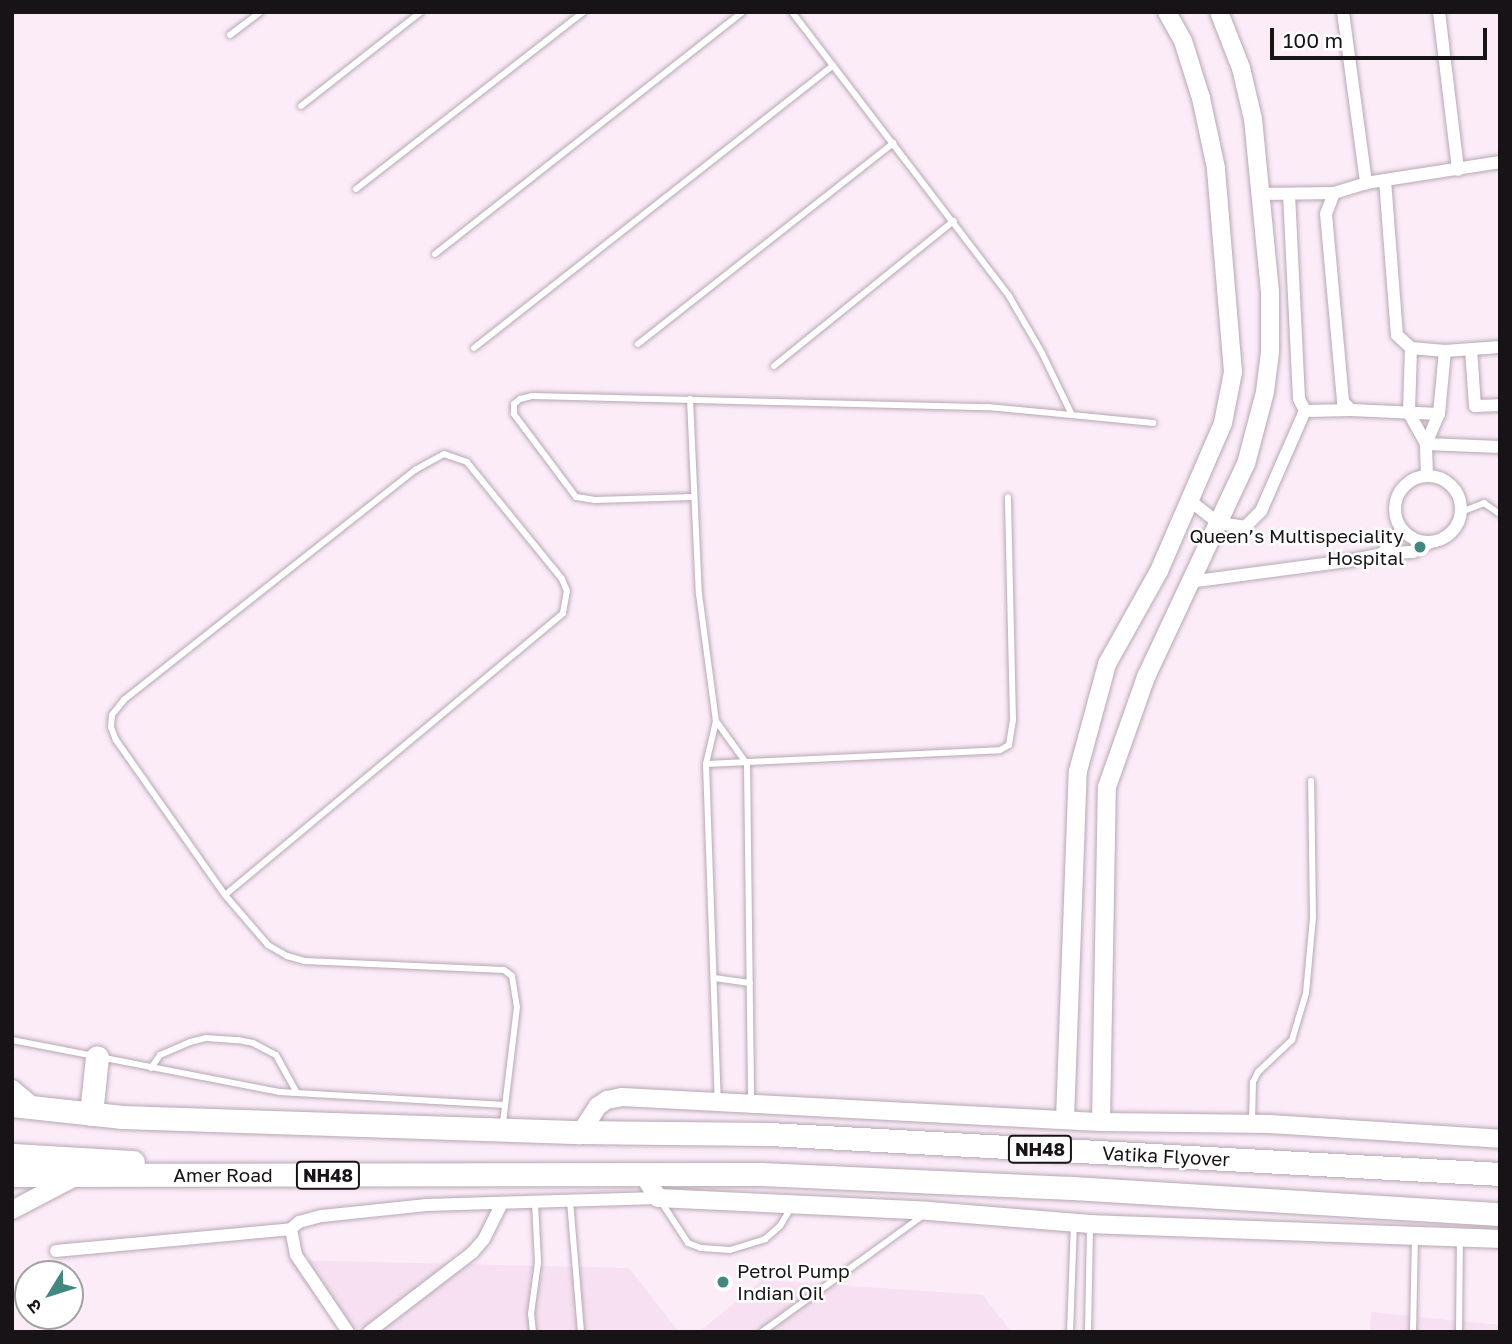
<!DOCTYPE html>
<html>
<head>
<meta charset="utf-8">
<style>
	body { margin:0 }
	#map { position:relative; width:1512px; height:1344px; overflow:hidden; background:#fbecf8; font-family:"Golos Text","Noto Sans Devanagari",sans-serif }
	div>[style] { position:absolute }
	.built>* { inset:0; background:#f6e0f1 }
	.roads { filter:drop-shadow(0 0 2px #b6a8b3) drop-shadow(0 0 2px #b6a8b3) }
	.lane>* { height:6px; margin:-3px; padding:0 3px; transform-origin:3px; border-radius:3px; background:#fff }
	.street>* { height:12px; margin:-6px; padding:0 6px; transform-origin:6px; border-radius:6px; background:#fff }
	.street>.ring { margin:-6px; padding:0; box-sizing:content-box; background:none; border:12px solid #fff; border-radius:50% }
	.secondary>* { height:18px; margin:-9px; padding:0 9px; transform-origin:9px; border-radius:9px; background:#fff }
	.highway>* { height:23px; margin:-11.5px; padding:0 11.5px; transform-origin:11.5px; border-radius:11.5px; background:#fff }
	.dots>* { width:19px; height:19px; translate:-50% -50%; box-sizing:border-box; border:4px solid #fff; border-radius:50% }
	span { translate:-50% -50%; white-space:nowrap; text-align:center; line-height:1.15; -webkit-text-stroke:5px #fff; paint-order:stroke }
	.shield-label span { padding:2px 5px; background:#fff; border:2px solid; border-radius:5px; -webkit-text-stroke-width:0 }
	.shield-label { font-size:18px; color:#181317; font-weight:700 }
	.poi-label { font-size:19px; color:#181317 }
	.right { translate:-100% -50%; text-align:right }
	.left { translate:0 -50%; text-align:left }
	.street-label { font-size:19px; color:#181317 }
	.frame { position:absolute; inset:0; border:14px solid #181317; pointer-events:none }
	.north { position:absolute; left:14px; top:1260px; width:70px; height:70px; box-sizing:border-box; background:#fff; border:2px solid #a3a1a2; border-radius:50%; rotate:232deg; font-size:19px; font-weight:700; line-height:28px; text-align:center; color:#181317 }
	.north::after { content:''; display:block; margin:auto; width:24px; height:32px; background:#418881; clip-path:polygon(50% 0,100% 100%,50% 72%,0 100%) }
	.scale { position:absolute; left:1270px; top:28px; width:217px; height:32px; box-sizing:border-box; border:4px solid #181317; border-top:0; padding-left:9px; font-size:21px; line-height:24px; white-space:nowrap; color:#181317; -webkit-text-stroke:5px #fff; paint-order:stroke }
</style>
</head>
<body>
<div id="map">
	<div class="built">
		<div style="clip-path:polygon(286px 1260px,629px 1268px,679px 1332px,342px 1332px)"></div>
		<div style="clip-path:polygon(762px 1280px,983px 1295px,1011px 1332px,699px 1332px)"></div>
		<div style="clip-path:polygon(1371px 1312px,1500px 1325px,1500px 1332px,1370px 1332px)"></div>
	</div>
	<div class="roads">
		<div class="lane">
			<div style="left:792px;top:12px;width:357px;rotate:52.6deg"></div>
			<div style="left:1009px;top:296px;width:66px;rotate:59.9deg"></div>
			<div style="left:1042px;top:353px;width:69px;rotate:64.2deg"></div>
			<div style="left:230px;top:35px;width:38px;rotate:-37deg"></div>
			<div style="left:301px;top:106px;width:152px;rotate:-38.1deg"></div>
			<div style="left:356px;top:189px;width:288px;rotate:-37.9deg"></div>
			<div style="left:435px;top:254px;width:391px;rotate:-38.2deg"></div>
			<div style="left:638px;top:344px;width:325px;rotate:-38.2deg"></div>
			<div style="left:474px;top:348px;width:457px;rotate:-38.2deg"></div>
			<div style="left:774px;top:366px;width:231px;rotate:-38.9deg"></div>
			<div style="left:690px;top:399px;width:195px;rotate:87.4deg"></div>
			<div style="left:699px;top:594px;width:128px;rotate:82.4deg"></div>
			<div style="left:716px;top:721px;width:44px;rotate:103.1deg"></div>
			<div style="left:706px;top:764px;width:337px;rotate:88deg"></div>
			<div style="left:693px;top:497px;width:98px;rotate:178.2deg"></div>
			<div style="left:595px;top:500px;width:19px;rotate:-171deg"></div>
			<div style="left:576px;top:497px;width:104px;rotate:-126.8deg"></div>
			<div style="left:514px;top:414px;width:10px;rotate:-90deg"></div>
			<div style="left:514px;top:404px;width:8px;rotate:-40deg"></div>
			<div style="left:520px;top:399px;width:12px;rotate:-14deg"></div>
			<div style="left:532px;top:396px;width:456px;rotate:1.4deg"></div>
			<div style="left:988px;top:407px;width:166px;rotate:5.5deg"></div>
			<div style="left:1461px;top:512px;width:25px;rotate:-21deg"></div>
			<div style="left:1484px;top:503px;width:19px;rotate:35deg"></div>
			<div style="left:716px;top:721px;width:53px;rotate:54.2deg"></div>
			<div style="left:747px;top:764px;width:337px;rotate:89.3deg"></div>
			<div style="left:706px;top:764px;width:294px;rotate:-2.7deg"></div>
			<div style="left:1000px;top:750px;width:10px;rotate:-29deg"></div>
			<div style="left:1009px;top:745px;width:24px;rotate:-81deg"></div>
			<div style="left:1013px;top:721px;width:224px;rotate:-91.3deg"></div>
			<div style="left:225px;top:895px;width:440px;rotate:-39.8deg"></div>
			<div style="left:563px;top:613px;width:22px;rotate:-80deg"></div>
			<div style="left:567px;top:591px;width:13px;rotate:-113deg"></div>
			<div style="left:562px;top:579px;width:151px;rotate:-129.1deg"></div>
			<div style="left:467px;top:462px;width:24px;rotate:-161deg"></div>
			<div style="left:444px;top:454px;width:33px;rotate:151deg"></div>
			<div style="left:415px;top:470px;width:371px;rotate:141.7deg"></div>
			<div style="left:124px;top:700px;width:19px;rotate:129deg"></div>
			<div style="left:112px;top:715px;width:12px;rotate:95deg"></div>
			<div style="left:111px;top:727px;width:14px;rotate:69deg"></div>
			<div style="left:116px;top:740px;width:189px;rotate:54.9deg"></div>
			<div style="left:225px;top:895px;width:66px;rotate:49.3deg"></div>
			<div style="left:268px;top:945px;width:22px;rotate:30deg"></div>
			<div style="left:287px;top:956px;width:19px;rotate:16deg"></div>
			<div style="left:305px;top:961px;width:199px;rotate:2.6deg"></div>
			<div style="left:504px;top:970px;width:10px;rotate:37deg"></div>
			<div style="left:512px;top:976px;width:31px;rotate:81deg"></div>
			<div style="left:517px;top:1007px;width:117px;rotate:96.9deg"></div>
			<div style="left:714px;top:978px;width:36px;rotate:8deg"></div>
			<div style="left:12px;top:1040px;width:272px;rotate:11deg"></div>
			<div style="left:279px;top:1092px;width:226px;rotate:3.3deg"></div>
			<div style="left:151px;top:1068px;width:16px;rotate:-55deg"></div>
			<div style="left:160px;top:1055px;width:33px;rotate:-23deg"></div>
			<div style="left:190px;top:1042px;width:16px;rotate:-14deg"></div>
			<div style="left:206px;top:1038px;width:32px;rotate:4deg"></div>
			<div style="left:238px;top:1040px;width:15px;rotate:11deg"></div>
			<div style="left:253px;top:1043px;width:26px;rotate:28deg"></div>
			<div style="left:276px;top:1055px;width:43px;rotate:61.1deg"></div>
			<div style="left:1252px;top:1122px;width:40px;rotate:-88.6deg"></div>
			<div style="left:1253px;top:1082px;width:11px;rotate:-63deg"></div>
			<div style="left:1258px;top:1072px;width:47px;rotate:-43.3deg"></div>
			<div style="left:1292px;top:1040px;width:49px;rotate:-73.4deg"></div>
			<div style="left:1306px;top:993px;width:76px;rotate:-84.7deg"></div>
			<div style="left:1313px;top:917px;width:136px;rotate:-90.8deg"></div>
			<div style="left:660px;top:1200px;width:51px;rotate:56.9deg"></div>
			<div style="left:688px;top:1243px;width:14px;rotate:21deg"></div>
			<div style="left:701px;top:1248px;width:29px;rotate:4deg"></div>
			<div style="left:730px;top:1250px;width:37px;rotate:-17deg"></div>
			<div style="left:765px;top:1239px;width:20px;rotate:-41deg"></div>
			<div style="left:780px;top:1226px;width:23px;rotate:-59deg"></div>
			<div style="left:570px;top:1201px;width:131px;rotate:85.2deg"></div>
			<div style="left:533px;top:1332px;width:18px;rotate:-96deg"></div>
			<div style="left:531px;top:1314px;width:52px;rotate:-82.3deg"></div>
			<div style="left:538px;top:1262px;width:60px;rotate:-92.9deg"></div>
			<div style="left:762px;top:1332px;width:198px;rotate:-35.9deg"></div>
			<div style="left:1070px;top:1332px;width:108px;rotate:-87.9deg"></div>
			<div style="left:1088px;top:1332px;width:107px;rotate:-88.9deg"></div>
			<div style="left:1413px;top:1332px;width:93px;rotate:-88.8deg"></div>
			<div style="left:1459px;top:1332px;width:92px;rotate:-89.4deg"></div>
		</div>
		<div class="street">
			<div style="left:1343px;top:12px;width:173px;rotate:82.3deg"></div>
			<div style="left:1439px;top:12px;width:159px;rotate:83.1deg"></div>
			<div style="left:1385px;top:180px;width:155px;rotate:85.6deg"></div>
			<div style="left:1397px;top:335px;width:19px;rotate:43deg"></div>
			<div style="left:1411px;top:348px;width:34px;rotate:5deg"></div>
			<div style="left:1445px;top:351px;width:55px;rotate:-4.2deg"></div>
			<div style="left:1334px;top:193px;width:22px;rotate:111deg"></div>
			<div style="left:1326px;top:214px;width:189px;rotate:84.8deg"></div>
			<div style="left:1343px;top:402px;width:11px;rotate:45deg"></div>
			<div style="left:1351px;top:410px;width:88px;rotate:2.6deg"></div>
			<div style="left:1260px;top:194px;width:74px;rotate:-0.8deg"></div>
			<div style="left:1334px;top:193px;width:34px;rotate:-17deg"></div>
			<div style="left:1366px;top:183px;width:136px;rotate:-8.9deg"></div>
			<div style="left:1289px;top:194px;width:205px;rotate:87.2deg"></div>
			<div style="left:1299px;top:399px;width:13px;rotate:63deg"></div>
			<div style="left:1305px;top:411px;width:46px;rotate:-1.2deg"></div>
			<div style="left:1411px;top:348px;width:65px;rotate:91.8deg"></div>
			<div style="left:1409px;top:413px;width:35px;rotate:61deg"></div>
			<div style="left:1471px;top:349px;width:57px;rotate:86deg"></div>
			<div style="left:1475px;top:406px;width:25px;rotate:-2deg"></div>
			<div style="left:1426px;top:444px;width:74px;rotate:2.3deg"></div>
			<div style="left:1427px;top:476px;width:32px;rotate:-92deg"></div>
			<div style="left:1426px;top:444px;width:33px;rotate:-67deg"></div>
			<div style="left:1439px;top:414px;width:63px;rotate:-84.6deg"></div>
			<div class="ring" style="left:1395px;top:476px;width:54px;height:54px"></div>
			<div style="left:1189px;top:500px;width:37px;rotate:38deg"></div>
			<div style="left:1218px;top:523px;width:27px;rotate:8deg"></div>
			<div style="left:1245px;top:527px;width:23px;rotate:-45deg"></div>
			<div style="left:1261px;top:511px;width:109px;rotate:-66.3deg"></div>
			<div style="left:1382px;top:554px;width:32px;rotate:-51deg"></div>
			<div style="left:1189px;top:582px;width:165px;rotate:-7.6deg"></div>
			<div style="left:1353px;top:560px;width:30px;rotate:-12deg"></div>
			<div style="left:1382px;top:554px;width:31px;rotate:-4deg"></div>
			<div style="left:1413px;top:552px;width:20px;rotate:-30deg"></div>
			<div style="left:56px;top:1251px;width:236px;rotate:-5.3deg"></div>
			<div style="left:348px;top:1332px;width:93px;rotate:-124deg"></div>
			<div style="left:296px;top:1255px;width:26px;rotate:-101deg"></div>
			<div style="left:291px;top:1229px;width:11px;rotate:-41deg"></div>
			<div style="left:299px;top:1222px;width:24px;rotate:-15deg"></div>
			<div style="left:322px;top:1216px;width:105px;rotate:-6deg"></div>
			<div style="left:426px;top:1205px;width:232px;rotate:-1.7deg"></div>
			<div style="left:369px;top:1332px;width:130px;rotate:-37.5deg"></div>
			<div style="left:472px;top:1253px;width:18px;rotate:-49deg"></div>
			<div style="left:484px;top:1239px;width:40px;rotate:-63.4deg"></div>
		</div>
		<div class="secondary">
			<div style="left:12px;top:1089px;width:31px;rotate:40deg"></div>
			<div style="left:1065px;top:1119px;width:348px;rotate:-87.9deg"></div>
			<div style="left:1078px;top:771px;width:111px;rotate:-74.8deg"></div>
			<div style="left:1107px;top:664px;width:107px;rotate:-60.8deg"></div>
			<div style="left:1159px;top:571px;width:161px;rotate:-66.6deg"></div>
			<div style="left:1223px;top:423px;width:52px;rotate:-78.9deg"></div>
			<div style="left:1233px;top:372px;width:205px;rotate:-94.8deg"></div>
			<div style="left:1216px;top:168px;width:72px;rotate:-102.1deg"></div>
			<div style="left:1201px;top:98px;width:60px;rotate:-107.5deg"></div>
			<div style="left:1183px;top:41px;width:33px;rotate:-119deg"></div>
			<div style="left:1101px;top:1122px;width:335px;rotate:-89deg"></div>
			<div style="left:1107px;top:787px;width:117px;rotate:-70.5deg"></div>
			<div style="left:1146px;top:677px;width:235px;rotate:-64.9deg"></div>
			<div style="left:1246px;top:464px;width:74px;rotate:-75.2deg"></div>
			<div style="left:1265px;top:392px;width:40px;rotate:-82.9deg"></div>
			<div style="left:1270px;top:352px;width:60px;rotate:-90deg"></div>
			<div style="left:1270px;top:292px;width:174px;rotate:-95.6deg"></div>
			<div style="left:1253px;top:119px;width:52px;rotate:-103.2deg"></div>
			<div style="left:1241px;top:68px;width:60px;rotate:-111.4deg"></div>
			<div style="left:581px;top:1132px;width:31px;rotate:-57deg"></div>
			<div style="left:598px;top:1106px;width:11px;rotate:-34deg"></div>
			<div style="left:607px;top:1100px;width:15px;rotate:-11deg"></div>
			<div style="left:622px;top:1097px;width:480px;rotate:3deg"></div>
			<div style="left:1101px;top:1122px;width:169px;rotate:0.7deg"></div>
			<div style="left:1270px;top:1124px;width:230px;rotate:3.7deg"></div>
			<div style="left:643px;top:1174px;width:28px;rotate:58deg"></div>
			<div style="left:658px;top:1198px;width:271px;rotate:2.7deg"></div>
			<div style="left:929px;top:1211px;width:162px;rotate:4.6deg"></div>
			<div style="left:1090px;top:1224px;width:410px;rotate:2.1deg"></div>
			<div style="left:12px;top:1210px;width:76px;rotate:-27.6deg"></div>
		</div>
		<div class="highway">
			<div style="left:12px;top:1105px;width:111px;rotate:6.2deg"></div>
			<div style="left:122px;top:1117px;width:459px;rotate:1.9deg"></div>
			<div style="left:581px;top:1132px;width:188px;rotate:0.6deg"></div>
			<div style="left:769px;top:1134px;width:732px;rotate:3.13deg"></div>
			<div style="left:91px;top:1114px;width:57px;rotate:-84deg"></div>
			<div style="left:12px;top:1155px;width:121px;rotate:3.3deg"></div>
			<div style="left:12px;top:1175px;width:749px;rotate:-0.08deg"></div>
			<div style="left:761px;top:1174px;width:311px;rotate:2.6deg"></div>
			<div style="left:1072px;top:1188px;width:429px;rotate:3.5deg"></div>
		</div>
	</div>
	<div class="dots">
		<div style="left:1420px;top:547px;background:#418881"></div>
		<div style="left:723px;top:1282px;background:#418881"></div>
	</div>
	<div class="shield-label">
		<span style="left:1040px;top:1149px">NH48</span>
		<span style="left:328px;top:1175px">NH48</span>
	</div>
	<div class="poi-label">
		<span class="right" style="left:1404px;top:547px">Queen’s Multispeciality<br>Hospital</span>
		<span class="left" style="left:737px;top:1282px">Petrol Pump<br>Indian Oil</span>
	</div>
	<div class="street-label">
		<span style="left:1166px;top:1156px;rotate:3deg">Vatika Flyover</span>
		<span style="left:223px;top:1175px">Amer Road</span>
	</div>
	<div class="frame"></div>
	<div class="north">उ</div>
	<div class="scale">100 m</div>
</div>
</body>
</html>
